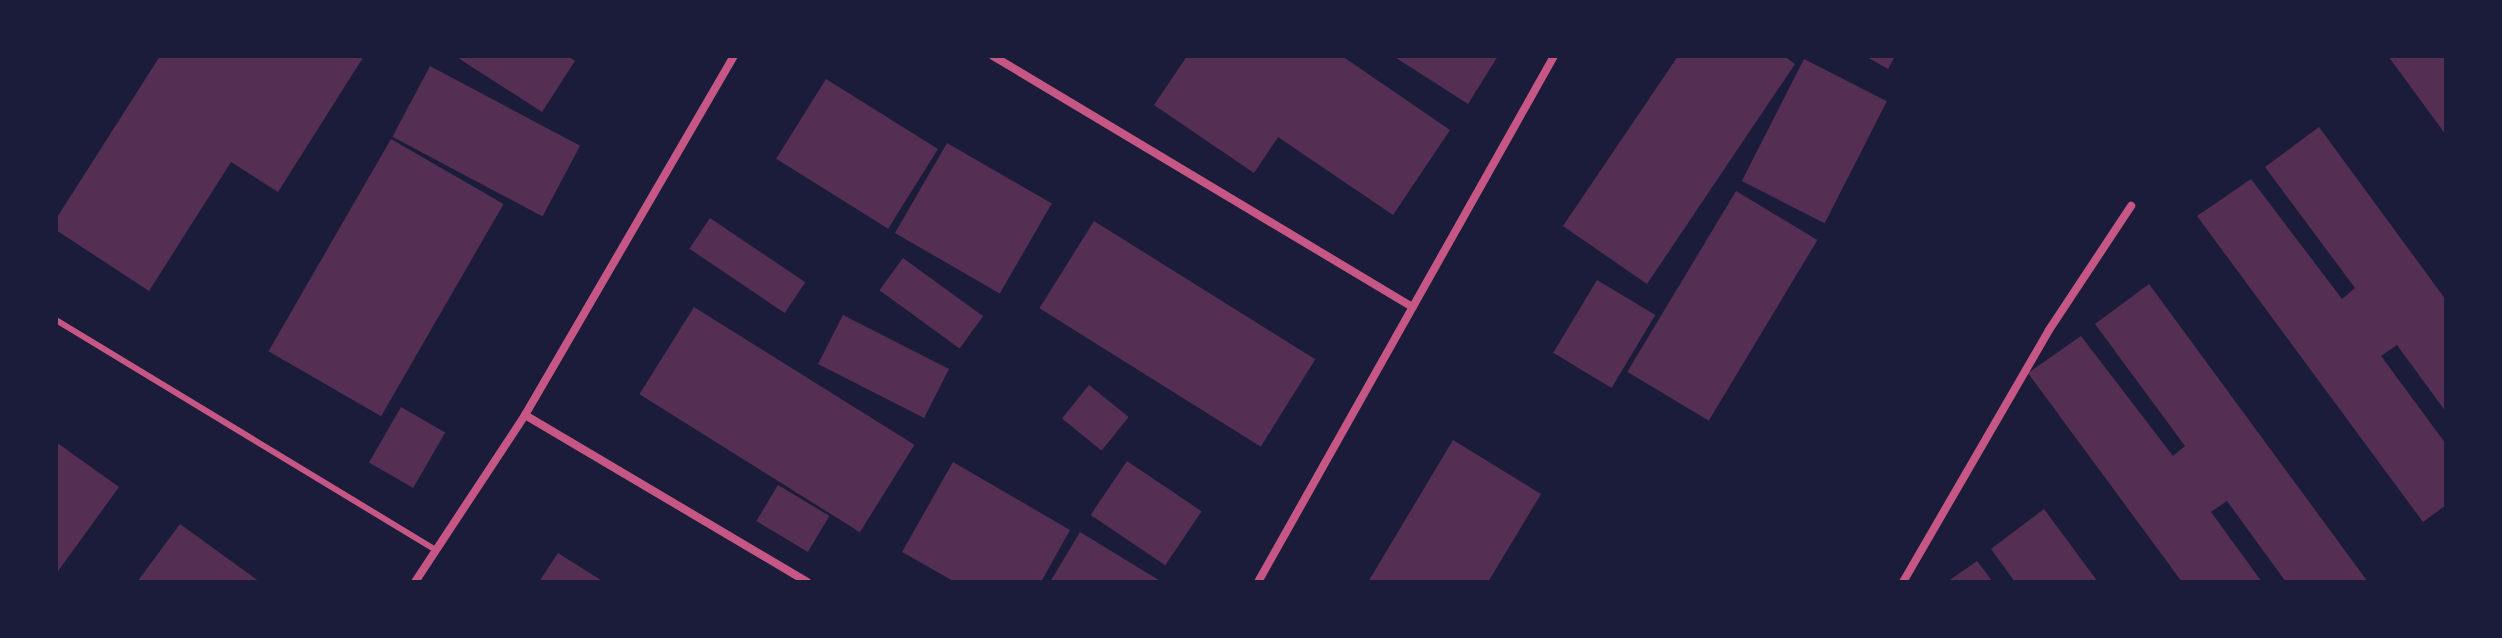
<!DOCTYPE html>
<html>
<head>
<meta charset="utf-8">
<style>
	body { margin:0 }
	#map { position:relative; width:2502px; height:638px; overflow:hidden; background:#1b1b3a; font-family:"Work Sans",sans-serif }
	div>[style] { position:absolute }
	.building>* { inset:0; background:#542f53; transform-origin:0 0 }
	.service>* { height:6px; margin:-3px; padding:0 3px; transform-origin:3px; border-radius:3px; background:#c65784 }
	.minor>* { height:8px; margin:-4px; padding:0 4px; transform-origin:4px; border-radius:4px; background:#c65784 }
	span { translate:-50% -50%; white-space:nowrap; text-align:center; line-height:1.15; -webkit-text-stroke:6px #1b1b3a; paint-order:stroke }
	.frame { position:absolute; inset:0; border:58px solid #1b1b3a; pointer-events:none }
</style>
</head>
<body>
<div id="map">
	<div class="building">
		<div style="clip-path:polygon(160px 56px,364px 56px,278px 192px,231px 162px,149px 291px,56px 230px,56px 219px)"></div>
		<div style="clip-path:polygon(455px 56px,568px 56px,575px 61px,542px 112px)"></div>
		<div style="clip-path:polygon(1187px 56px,1342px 56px,1450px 130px,1393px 215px,1278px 137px,1254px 173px,1154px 105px)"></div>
		<div style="clip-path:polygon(1393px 56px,1498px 56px,1468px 104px)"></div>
		<div style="clip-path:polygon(1678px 56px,1784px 56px,1795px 64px,1647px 284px,1563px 226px)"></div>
		<div style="clip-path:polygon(1865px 56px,1895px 56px,1888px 69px)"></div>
		<div style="clip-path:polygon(2388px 56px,2446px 56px,2446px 135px)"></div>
		<div style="left:1804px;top:59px;width:93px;height:137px;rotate:27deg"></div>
		<div style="left:430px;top:66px;width:170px;height:80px;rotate:28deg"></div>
		<div style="left:826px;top:79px;width:132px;height:94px;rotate:32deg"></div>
		<div style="clip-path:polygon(2319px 127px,2446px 300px,2446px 412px,2397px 345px,2381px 356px,2446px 444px,2446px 505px,2423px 522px,2197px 216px,2251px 179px,2342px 299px,2355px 288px,2265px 167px)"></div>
		<div style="left:391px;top:139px;width:130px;height:245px;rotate:30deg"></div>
		<div style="left:947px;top:143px;width:121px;height:104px;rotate:30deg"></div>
		<div style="left:1736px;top:191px;width:95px;height:211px;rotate:31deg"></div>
		<div style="left:710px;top:218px;width:115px;height:37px;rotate:34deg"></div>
		<div style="left:1094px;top:221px;width:261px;height:103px;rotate:32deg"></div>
		<div style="left:903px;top:258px;width:99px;height:40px;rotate:36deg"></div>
		<div style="left:1597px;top:280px;width:68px;height:85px;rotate:31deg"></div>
		<div style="clip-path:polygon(2149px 284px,2368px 582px,2286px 582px,2227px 501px,2211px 512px,2262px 582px,2182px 582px,2028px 373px,2081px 336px,2173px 456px,2185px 446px,2095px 324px)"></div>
		<div style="left:694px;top:307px;width:260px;height:103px;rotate:32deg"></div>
		<div style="left:843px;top:315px;width:119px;height:55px;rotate:27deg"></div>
		<div style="left:1089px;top:385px;width:51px;height:43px;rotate:39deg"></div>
		<div style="left:401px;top:407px;width:51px;height:64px;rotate:30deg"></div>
		<div style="clip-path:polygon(1453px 440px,1541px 494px,1488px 582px,1368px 582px)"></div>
		<div style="clip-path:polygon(56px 442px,119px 487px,56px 574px)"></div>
		<div style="left:1127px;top:461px;width:90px;height:65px;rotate:34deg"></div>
		<div style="clip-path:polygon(953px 462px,1070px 530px,1041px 582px,955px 582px,902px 552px)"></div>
		<div style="left:778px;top:485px;width:60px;height:42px;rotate:31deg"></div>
		<div style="clip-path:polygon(2044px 509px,2098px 582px,2015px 582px,1991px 549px)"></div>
		<div style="clip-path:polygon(180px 524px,260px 582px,137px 582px)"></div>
		<div style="clip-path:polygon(1080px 532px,1162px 582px,1050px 582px)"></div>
		<div style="clip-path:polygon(558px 553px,604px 582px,539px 582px)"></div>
		<div style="clip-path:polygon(1977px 561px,1993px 582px,1947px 582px)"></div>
	</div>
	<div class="service">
		<div style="left:56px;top:320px;width:444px;rotate:31.2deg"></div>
	</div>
	<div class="minor">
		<div style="left:993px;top:56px;width:489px;rotate:30.9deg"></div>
		<div style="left:525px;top:415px;width:328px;rotate:30.6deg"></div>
		<div style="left:415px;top:582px;width:200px;rotate:-56.6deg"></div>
		<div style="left:525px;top:415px;width:415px;rotate:-59.8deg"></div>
		<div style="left:1258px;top:582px;width:604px;rotate:-60.63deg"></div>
		<div style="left:1903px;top:582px;width:291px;rotate:-59.9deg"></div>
		<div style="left:2049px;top:330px;width:149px;rotate:-56.5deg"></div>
	</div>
	<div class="frame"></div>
</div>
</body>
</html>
